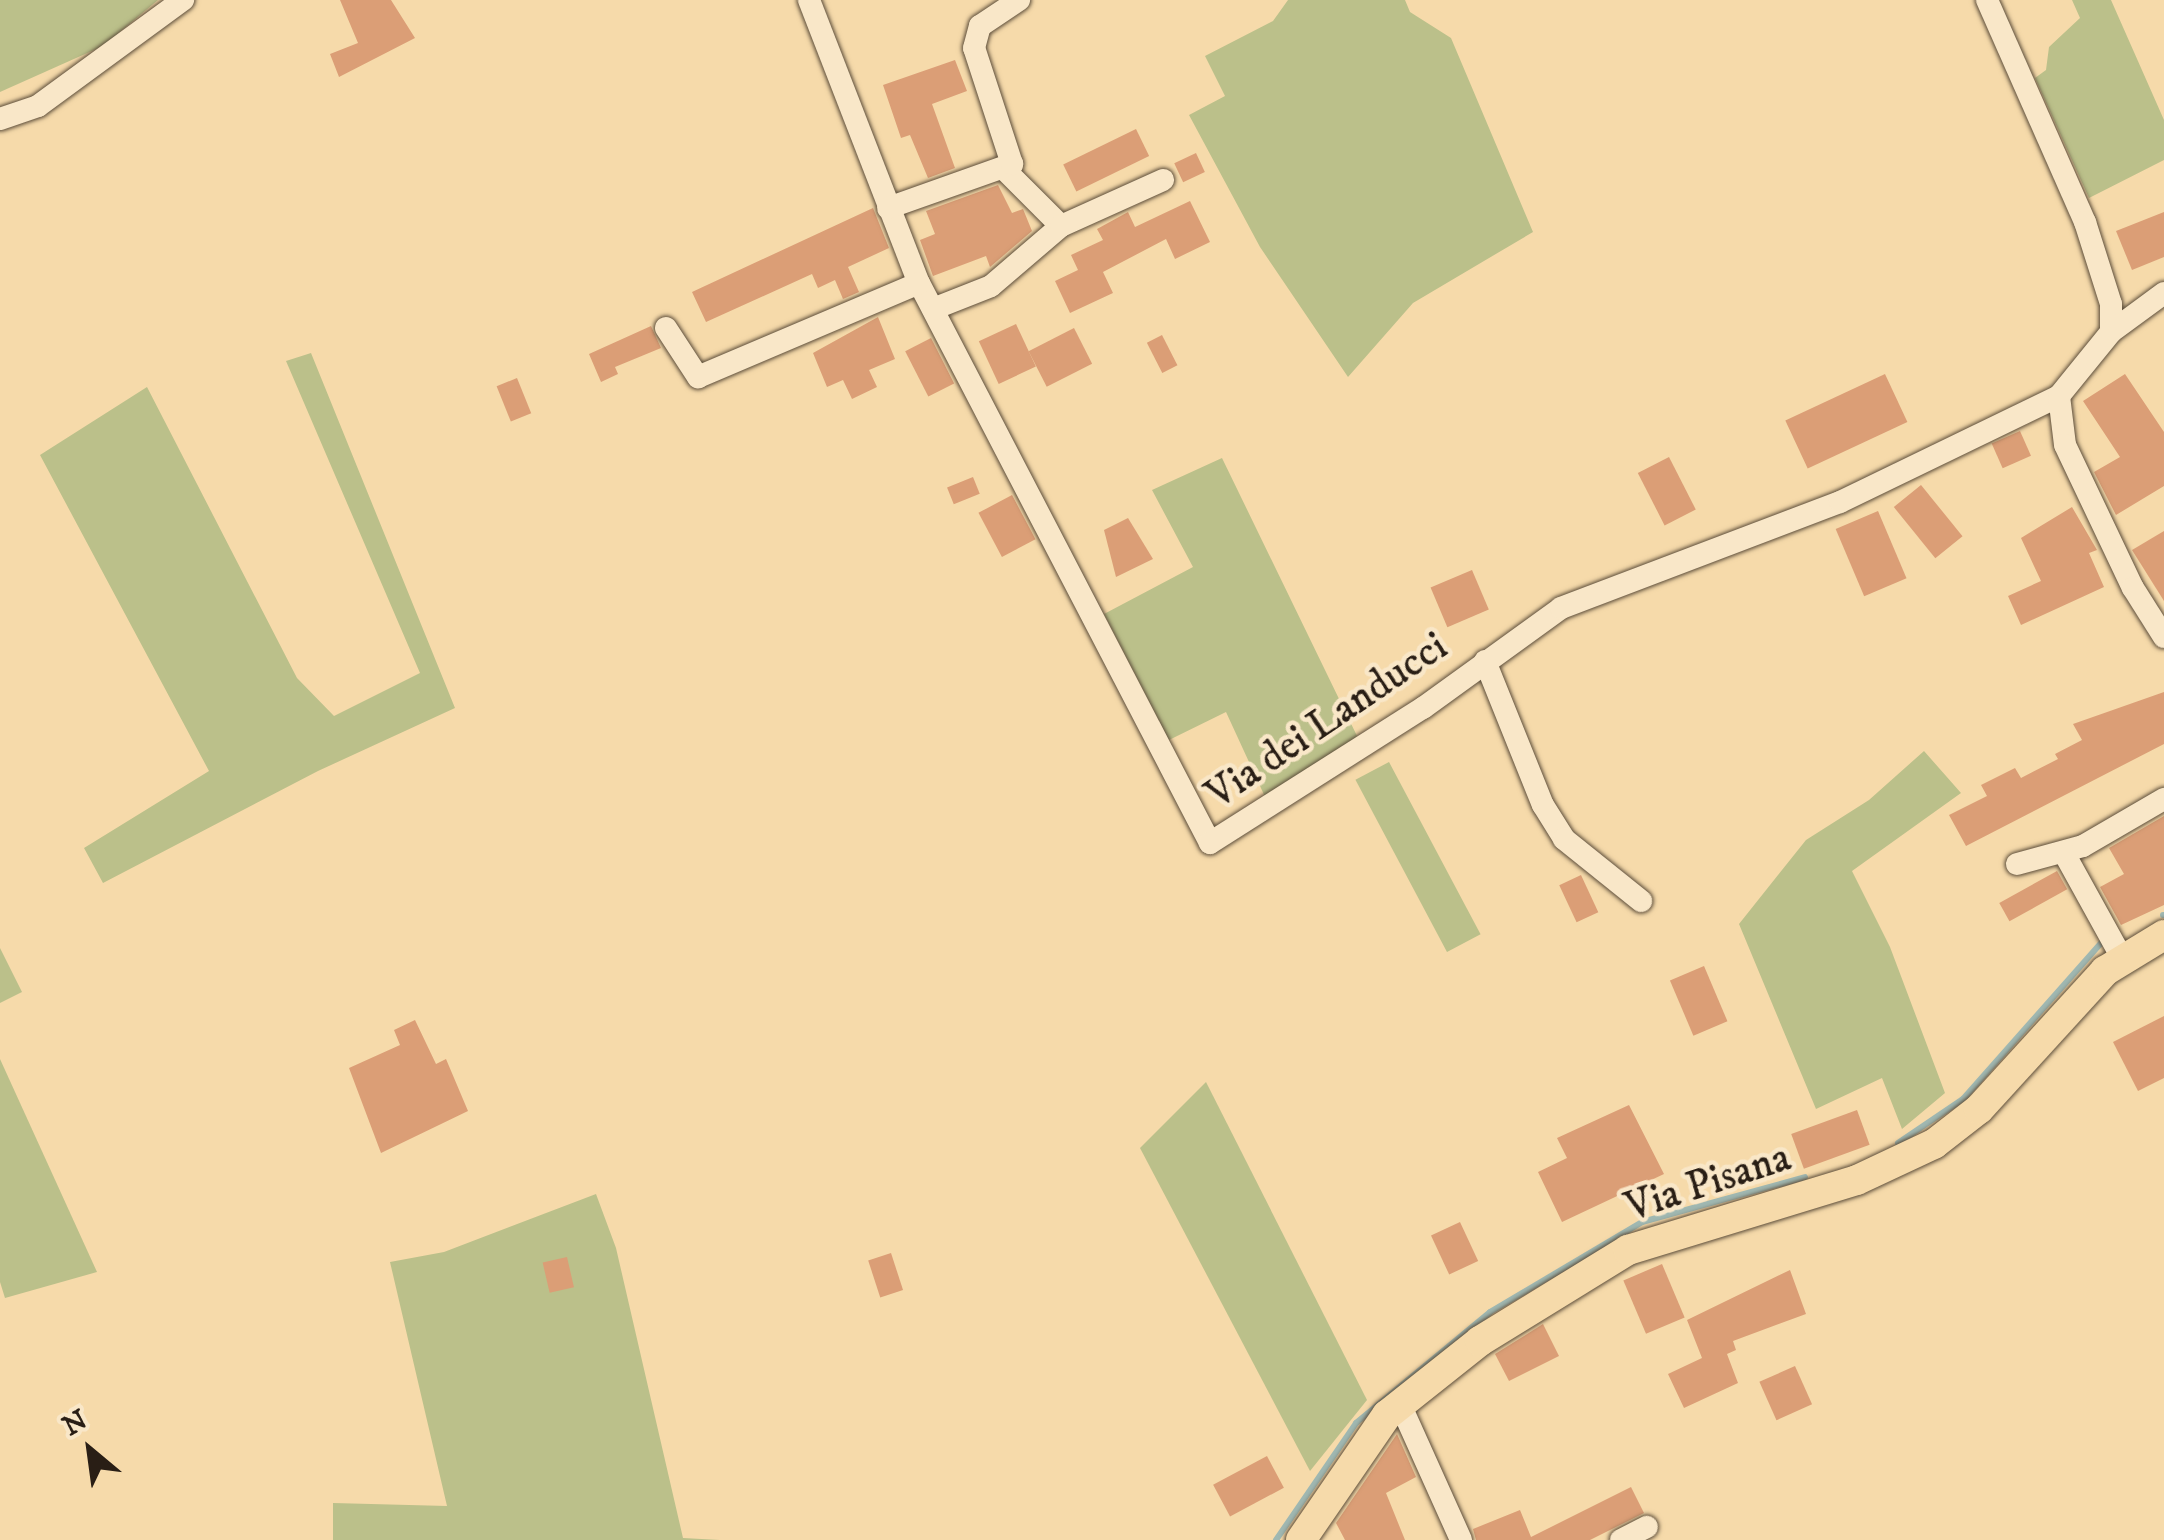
<!DOCTYPE html>
<html>
<head>
<meta charset="utf-8">
<style>
	body { margin:0 }
	#map { position:relative; width:2164px; height:1540px; overflow:hidden; background:#f6daaa; font-family:"IM FELL DW Pica",serif }
	div>[style] { position:absolute }
	.green>* { inset:0; background:#bbc08a; transform-origin:0 0 }
	.stream>* { height:6px; margin:-3px; padding:0 3px; transform-origin:3px; border-radius:3px; background:#a0b8b2 }
	.building>* { inset:0; background:#db9e76; transform-origin:0 0 }
	.roads { filter:drop-shadow(0 0 2px #5c4d3a) drop-shadow(0 0 2px #5c4d3a) }
	.minor>* { height:22px; margin:-11px; padding:0 11px; transform-origin:11px; border-radius:11px; background:#f9e7c8 }
	.major>* { height:30px; margin:-15px; padding:0 15px; transform-origin:15px; border-radius:15px; background:#f6daaa }
	span { translate:-50% -50%; white-space:nowrap; text-align:center; line-height:1.15; -webkit-text-stroke:9px #f9e7c8; paint-order:stroke }
	.street-label { font-size:42px; color:#291e15 }
	.north { position:absolute; left:40px; top:1400px; width:100px; height:100px; -webkit-text-stroke:8px #f9e7c8; paint-order:stroke; rotate:331deg; font-size:28px; font-weight:700; line-height:40px; text-align:center; color:#291e15 }
	.north::after { content:''; display:block; margin:auto; width:35px; height:45px; background:#291e15; clip-path:polygon(50% 0,100% 100%,50% 72%,0 100%) }
</style>
</head>
<body>
<div id="map">
	<div class="green">
		<div style="clip-path:polygon(0 0,158px 0,103px 46px,0 92px)"></div>
		<div style="clip-path:polygon(1288px 0,1405px 0,1410px 12px,1451px 38px,1533px 232px,1413px 303px,1348px 377px,1260px 247px,1189px 115px,1225px 96px,1205px 56px,1273px 21px)"></div>
		<div style="clip-path:polygon(2072px 0,2111px 0,2164px 120px,2164px 160px,2089px 198px,2035px 78px,2046px 70px,2049px 47px,2080px 18px)"></div>
		<div style="clip-path:polygon(311px 353px,455px 708px,318px 771px,103px 883px,84px 848px,209px 771px,40px 455px,147px 387px,297px 678px,334px 716px,420px 673px,286px 361px)"></div>
		<div style="clip-path:polygon(1222px 458px,1358px 738px,1266px 799px,1226px 712px,1169px 740px,1104px 614px,1193px 567px,1152px 490px)"></div>
		<div style="clip-path:polygon(1924px 751px,1961px 793px,1852px 871px,1890px 947px,1945px 1093px,1902px 1129px,1882px 1078px,1816px 1109px,1739px 924px,1806px 840px,1869px 800px)"></div>
		<div style="left:1389px;top:762px;width:195px;height:38px;rotate:62deg"></div>
		<div style="clip-path:polygon(0 948px,22px 992px,0 1003px)"></div>
		<div style="clip-path:polygon(0 1059px,97px 1272px,5px 1298px,0 1282px)"></div>
		<div style="clip-path:polygon(1206px 1082px,1367px 1400px,1310px 1471px,1140px 1148px)"></div>
		<div style="clip-path:polygon(596px 1194px,616px 1248px,683px 1538px,720px 1540px,333px 1540px,333px 1503px,447px 1506px,390px 1262px,444px 1252px)"></div>
	</div>
	<div class="stream">
		<div style="left:2163px;top:915px;width:1px"></div>
		<div style="left:1898px;top:1143px;width:78px;rotate:-34.1deg"></div>
		<div style="left:1963px;top:1099px;width:211px;rotate:-48.5deg"></div>
		<div style="left:1276px;top:1540px;width:142px;rotate:-55.6deg"></div>
		<div style="left:1356px;top:1423px;width:174px;rotate:-39.6deg"></div>
		<div style="left:1490px;top:1312px;width:177px;rotate:-30.6deg"></div>
		<div style="left:1642px;top:1222px;width:169px;rotate:-15.4deg"></div>
	</div>
	<div class="building">
		<div style="clip-path:polygon(340px 0,391px 0,415px 38px,339px 77px,330px 54px,358px 43px)"></div>
		<div style="clip-path:polygon(955px 60px,967px 91px,932px 104px,955px 168px,928px 178px,910px 135px,901px 138px,883px 85px)"></div>
		<div style="left:1136px;top:129px;width:30px;height:81px;rotate:64deg"></div>
		<div style="left:1196px;top:153px;width:21px;height:24px;rotate:65deg"></div>
		<div style="clip-path:polygon(998px 185px,1012px 213px,1023px 209px,1032px 231px,990px 267px,986px 256px,933px 276px,920px 240px,935px 234px,926px 211px)"></div>
		<div style="clip-path:polygon(1190px 201px,1210px 242px,1175px 259px,1166px 239px,1103px 272px,1113px 293px,1070px 313px,1055px 281px,1078px 270px,1071px 255px,1103px 240px,1097px 229px,1128px 212px,1135px 227px)"></div>
		<div style="clip-path:polygon(873px 208px,889px 248px,848px 267px,859px 292px,843px 299px,835px 280px,818px 288px,812px 274px,706px 322px,692px 292px)"></div>
		<div style="clip-path:polygon(2164px 212px,2164px 257px,2132px 270px,2116px 231px)"></div>
		<div style="clip-path:polygon(878px 317px,895px 359px,869px 370px,877px 387px,852px 399px,843px 380px,827px 387px,813px 353px)"></div>
		<div style="left:1016px;top:324px;width:47px;height:41px;rotate:65deg"></div>
		<div style="clip-path:polygon(651px 326px,661px 348px,615px 367px,618px 374px,601px 382px,589px 354px)"></div>
		<div style="left:1074px;top:328px;width:40px;height:51px;rotate:63deg"></div>
		<div style="left:1162px;top:335px;width:34px;height:17px;rotate:63deg"></div>
		<div style="left:931px;top:338px;width:51px;height:29px;rotate:63deg"></div>
		<div style="left:1885px;top:374px;width:53px;height:110px;rotate:65deg"></div>
		<div style="clip-path:polygon(2125px 374px,2164px 432px,2164px 486px,2116px 515px,2094px 472px,2120px 457px,2083px 401px)"></div>
		<div style="left:517px;top:378px;width:38px;height:22px;rotate:68deg"></div>
		<div style="left:2020px;top:431px;width:27px;height:31px;rotate:66deg"></div>
		<div style="left:1669px;top:457px;width:59px;height:35px;rotate:63deg"></div>
		<div style="left:973px;top:477px;width:18px;height:28px;rotate:68deg"></div>
		<div style="left:1921px;top:485px;width:66px;height:35px;rotate:51deg"></div>
		<div style="left:1012px;top:495px;width:50px;height:38px;rotate:62deg"></div>
		<div style="clip-path:polygon(2072px 507px,2097px 550px,2089px 553px,2104px 587px,2021px 625px,2008px 596px,2041px 581px,2021px 538px)"></div>
		<div style="left:1878px;top:511px;width:73px;height:46px;rotate:67deg"></div>
		<div style="clip-path:polygon(1128px 518px,1153px 559px,1116px 577px,1104px 530px)"></div>
		<div style="clip-path:polygon(2164px 531px,2164px 601px,2132px 550px)"></div>
		<div style="left:1472px;top:570px;width:43px;height:45px;rotate:67deg"></div>
		<div style="clip-path:polygon(2164px 692px,2164px 744px,1966px 846px,1949px 815px,1987px 796px,1981px 785px,2015px 768px,2021px 778px,2058px 759px,2055px 754px,2082px 740px,2073px 724px)"></div>
		<div style="clip-path:polygon(2164px 816px,2164px 905px,2121px 925px,2100px 887px,2124px 874px,2109px 848px)"></div>
		<div style="left:2057px;top:871px;width:21px;height:66px;rotate:61deg"></div>
		<div style="left:1581px;top:875px;width:41px;height:24px;rotate:65deg"></div>
		<div style="left:1704px;top:966px;width:60px;height:37px;rotate:67deg"></div>
		<div style="clip-path:polygon(2164px 1016px,2164px 1078px,2138px 1091px,2113px 1042px)"></div>
		<div style="clip-path:polygon(415px 1020px,436px 1064px,446px 1059px,468px 1111px,381px 1153px,349px 1068px,400px 1045px,394px 1030px)"></div>
		<div style="clip-path:polygon(1629px 1105px,1664px 1174px,1562px 1222px,1538px 1172px,1567px 1158px,1557px 1138px)"></div>
		<div style="left:1857px;top:1110px;width:37px;height:70px;rotate:70deg"></div>
		<div style="left:1460px;top:1222px;width:43px;height:32px;rotate:65deg"></div>
		<div style="left:891px;top:1253px;width:39px;height:24px;rotate:72deg"></div>
		<div style="left:567px;top:1257px;width:31px;height:25px;rotate:77deg"></div>
		<div style="left:1662px;top:1264px;width:58px;height:42px;rotate:67deg"></div>
		<div style="clip-path:polygon(1790px 1270px,1806px 1314px,1733px 1341px,1736px 1350px,1727px 1354px,1738px 1383px,1684px 1408px,1668px 1374px,1702px 1358px,1687px 1320px)"></div>
		<div style="clip-path:polygon(1543px 1324px,1559px 1356px,1509px 1381px,1495px 1354px)"></div>
		<div style="left:1795px;top:1366px;width:42px;height:39px;rotate:66deg"></div>
		<div style="clip-path:polygon(1397px 1434px,1416px 1477px,1386px 1493px,1405px 1540px,1345px 1540px,1336px 1523px)"></div>
		<div style="left:1267px;top:1456px;width:36px;height:61px;rotate:62deg"></div>
		<div style="clip-path:polygon(1631px 1487px,1644px 1513px,1590px 1540px,1476px 1540px,1473px 1529px,1520px 1510px,1531px 1537px)"></div>
	</div>
	<div class="roads">
		<div class="minor">
			<div style="left:809px;top:0;width:304px;rotate:68.8deg"></div>
			<div style="left:919px;top:283px;width:631px;rotate:62.54deg"></div>
			<div style="left:1210px;top:843px;width:252px;rotate:-32.4deg"></div>
			<div style="left:1423px;top:708px;width:170px;rotate:-35.9deg"></div>
			<div style="left:1561px;top:608px;width:298px;rotate:-20.8deg"></div>
			<div style="left:1840px;top:502px;width:243px;rotate:-25.8deg"></div>
			<div style="left:1987px;top:0;width:243px;rotate:66.2deg"></div>
			<div style="left:2085px;top:222px;width:86px;rotate:72.4deg"></div>
			<div style="left:2111px;top:304px;width:28px;rotate:90deg"></div>
			<div style="left:2111px;top:332px;width:82px;rotate:129.1deg"></div>
			<div style="left:2059px;top:396px;width:49px;rotate:83deg"></div>
			<div style="left:2065px;top:445px;width:158px;rotate:64.6deg"></div>
			<div style="left:2133px;top:588px;width:58px;rotate:57.7deg"></div>
			<div style="left:0;top:119px;width:40px;rotate:-18.9deg"></div>
			<div style="left:38px;top:106px;width:180px;rotate:-36.2deg"></div>
			<div style="left:1005px;top:170px;width:79px;rotate:45deg"></div>
			<div style="left:888px;top:208px;width:132px;rotate:-19.5deg"></div>
			<div style="left:1012px;top:164px;width:122px;rotate:-108.1deg"></div>
			<div style="left:974px;top:48px;width:23px;rotate:-75deg"></div>
			<div style="left:980px;top:26px;width:47px;rotate:-33.7deg"></div>
			<div style="left:933px;top:309px;width:62px;rotate:-21.6deg"></div>
			<div style="left:991px;top:286px;width:92px;rotate:-40.6deg"></div>
			<div style="left:1061px;top:226px;width:112px;rotate:-24.3deg"></div>
			<div style="left:666px;top:328px;width:59px;rotate:56.9deg"></div>
			<div style="left:698px;top:377px;width:240px;rotate:-23deg"></div>
			<div style="left:2111px;top:332px;width:66px;rotate:-36.3deg"></div>
			<div style="left:1485px;top:661px;width:155px;rotate:68.1deg"></div>
			<div style="left:1543px;top:805px;width:40px;rotate:58deg"></div>
			<div style="left:1564px;top:839px;width:99px;rotate:38.8deg"></div>
			<div style="left:2064px;top:853px;width:120px;rotate:61.1deg"></div>
			<div style="left:2017px;top:864px;width:68px;rotate:-15.3deg"></div>
			<div style="left:2083px;top:846px;width:94px;rotate:-30.1deg"></div>
			<div style="left:1400px;top:1404px;width:149px;rotate:65.8deg"></div>
			<div style="left:1621px;top:1540px;width:29px;rotate:-27deg"></div>
		</div>
		<div class="major">
			<div style="left:1301px;top:1540px;width:152px;rotate:-55.5deg"></div>
			<div style="left:1387px;top:1415px;width:119px;rotate:-38.5deg"></div>
			<div style="left:1480px;top:1341px;width:174px;rotate:-31.6deg"></div>
			<div style="left:1628px;top:1250px;width:239px;rotate:-17deg"></div>
			<div style="left:1857px;top:1180px;width:85px;rotate:-25.1deg"></div>
			<div style="left:1934px;top:1144px;width:57px;rotate:-37.9deg"></div>
			<div style="left:1979px;top:1109px;width:187px;rotate:-47.6deg"></div>
			<div style="left:2105px;top:971px;width:69px;rotate:-31.4deg"></div>
		</div>
	</div>
	<div class="street-label">
		<span style="left:1327px;top:721px;rotate:-34deg">Via dei Landucci</span>
		<span style="left:1708px;top:1183px;rotate:-18deg">Via Pisana</span>
	</div>
	<div class="north">N</div>
</div>
</body>
</html>
